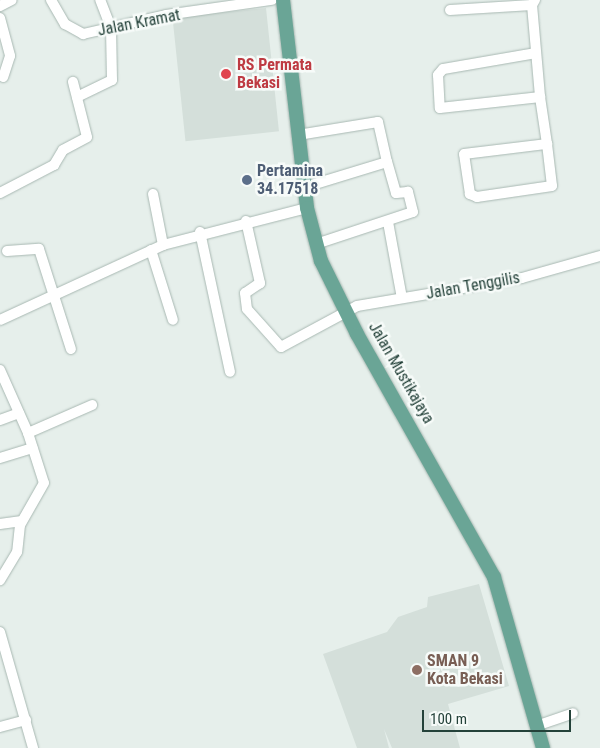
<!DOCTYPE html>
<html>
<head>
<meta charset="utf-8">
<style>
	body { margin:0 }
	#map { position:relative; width:600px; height:748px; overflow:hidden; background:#e6efeb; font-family:"Roboto Condensed",sans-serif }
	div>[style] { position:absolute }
	.built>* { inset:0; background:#d4dfda; transform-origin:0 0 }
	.roads { filter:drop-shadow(0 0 1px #a8b8b2) drop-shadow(0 0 1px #a8b8b2) }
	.minor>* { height:10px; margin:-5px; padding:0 5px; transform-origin:5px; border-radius:5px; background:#fff }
	.major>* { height:14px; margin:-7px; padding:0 7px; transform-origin:7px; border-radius:7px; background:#6aa596 }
	.dots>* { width:14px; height:14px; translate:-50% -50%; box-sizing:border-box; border:2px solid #f7fbf9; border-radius:50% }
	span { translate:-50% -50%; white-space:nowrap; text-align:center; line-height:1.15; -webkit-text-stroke:5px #f7fbf9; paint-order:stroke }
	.street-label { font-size:16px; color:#24423a }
	.health-label { font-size:16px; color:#be3a42; font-weight:700 }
	.left { translate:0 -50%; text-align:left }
	.service-label { font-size:16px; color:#4e5e75; font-weight:700 }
	.education-label { font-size:16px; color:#785e54; font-weight:700 }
	.scale { position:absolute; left:422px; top:710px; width:149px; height:22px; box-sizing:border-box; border:2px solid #24423a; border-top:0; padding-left:6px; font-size:15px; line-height:18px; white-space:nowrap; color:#24423a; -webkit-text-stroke:4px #f7fbf9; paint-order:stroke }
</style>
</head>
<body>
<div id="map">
	<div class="built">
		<div style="left:266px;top:8px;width:124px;height:94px;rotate:84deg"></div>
		<div style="clip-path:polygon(479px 584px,509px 686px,448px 704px,460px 748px,392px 748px,384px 729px,389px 748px,357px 748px,323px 654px,387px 632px,398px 617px,427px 607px,428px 597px)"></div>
	</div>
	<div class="roads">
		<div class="minor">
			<div style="left:51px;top:0;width:28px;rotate:60deg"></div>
			<div style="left:65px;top:24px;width:21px;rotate:29deg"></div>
			<div style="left:83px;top:34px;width:85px;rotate:-12.9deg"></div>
			<div style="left:166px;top:15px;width:107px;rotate:-8.1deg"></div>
			<div style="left:535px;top:0;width:6px;rotate:121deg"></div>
			<div style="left:532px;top:5px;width:92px;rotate:85deg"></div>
			<div style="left:540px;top:97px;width:48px;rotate:81.5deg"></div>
			<div style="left:547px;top:144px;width:42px;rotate:83.2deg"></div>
			<div style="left:552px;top:186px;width:76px;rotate:171.7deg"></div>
			<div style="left:477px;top:197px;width:8px;rotate:-157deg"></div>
			<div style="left:470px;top:194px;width:40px;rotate:-98.5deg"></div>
			<div style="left:464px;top:154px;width:84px;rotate:-6.9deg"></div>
			<div style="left:0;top:6px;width:13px;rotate:-27deg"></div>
			<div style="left:450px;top:10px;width:82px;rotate:-3.5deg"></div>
			<div style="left:0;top:18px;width:39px;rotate:75deg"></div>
			<div style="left:10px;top:56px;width:22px;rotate:108deg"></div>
			<div style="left:536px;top:53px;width:94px;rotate:170.2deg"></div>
			<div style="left:443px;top:69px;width:8px;rotate:130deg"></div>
			<div style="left:438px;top:75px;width:33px;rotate:87deg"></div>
			<div style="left:440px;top:108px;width:101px;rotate:-6.3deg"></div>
			<div style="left:77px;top:97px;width:39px;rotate:-26deg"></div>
			<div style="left:112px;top:80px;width:52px;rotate:-91.1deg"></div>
			<div style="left:111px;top:28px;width:30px;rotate:-111deg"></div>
			<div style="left:298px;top:135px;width:81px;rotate:-9.2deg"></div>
			<div style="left:378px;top:122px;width:41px;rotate:77.3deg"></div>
			<div style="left:387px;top:162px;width:86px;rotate:163deg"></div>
			<div style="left:0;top:193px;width:61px;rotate:-27.4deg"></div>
			<div style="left:54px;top:165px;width:17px;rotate:-59deg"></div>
			<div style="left:63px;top:150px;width:27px;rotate:-28deg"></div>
			<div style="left:87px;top:137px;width:57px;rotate:-104.3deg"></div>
			<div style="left:153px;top:194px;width:52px;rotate:78.9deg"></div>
			<div style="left:246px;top:221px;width:64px;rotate:77.3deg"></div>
			<div style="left:260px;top:283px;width:18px;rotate:146deg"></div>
			<div style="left:245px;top:293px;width:16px;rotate:83deg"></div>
			<div style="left:247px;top:309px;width:51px;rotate:48.2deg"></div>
			<div style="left:281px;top:347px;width:86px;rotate:-28.3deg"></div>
			<div style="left:357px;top:306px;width:167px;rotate:-9.6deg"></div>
			<div style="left:522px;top:278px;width:81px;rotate:-15.8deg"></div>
			<div style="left:388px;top:222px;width:77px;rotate:79.6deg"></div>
			<div style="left:200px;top:232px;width:143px;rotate:77.9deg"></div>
			<div style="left:316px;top:244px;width:102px;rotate:-18.3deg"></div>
			<div style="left:413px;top:212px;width:21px;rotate:-104deg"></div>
			<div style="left:408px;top:192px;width:12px;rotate:175deg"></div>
			<div style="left:396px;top:193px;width:32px;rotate:-106deg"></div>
			<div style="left:151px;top:250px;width:73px;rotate:72.6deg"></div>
			<div style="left:7px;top:251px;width:32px;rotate:-4deg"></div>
			<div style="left:39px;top:249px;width:105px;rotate:72.3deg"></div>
			<div style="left:0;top:320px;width:179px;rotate:-24.7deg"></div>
			<div style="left:163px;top:245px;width:149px;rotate:-14.4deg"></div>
			<div style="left:0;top:370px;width:69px;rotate:66deg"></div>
			<div style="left:28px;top:433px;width:52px;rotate:72.3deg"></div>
			<div style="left:44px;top:483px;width:48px;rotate:119.7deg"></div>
			<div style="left:20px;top:525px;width:27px;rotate:96deg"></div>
			<div style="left:17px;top:552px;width:33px;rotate:121deg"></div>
			<div style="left:0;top:420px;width:20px;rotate:-20deg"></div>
			<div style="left:28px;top:433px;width:70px;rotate:-23.6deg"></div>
			<div style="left:0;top:458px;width:34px;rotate:-17deg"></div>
			<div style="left:0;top:524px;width:22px;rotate:-8deg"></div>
			<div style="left:0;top:632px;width:121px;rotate:74.1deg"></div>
			<div style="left:536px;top:726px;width:39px;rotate:-19deg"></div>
			<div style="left:0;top:727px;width:27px;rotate:-15deg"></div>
		</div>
		<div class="major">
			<div style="left:283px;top:0;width:209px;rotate:83.4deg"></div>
			<div style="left:307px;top:208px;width:55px;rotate:75.2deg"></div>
			<div style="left:321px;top:261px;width:81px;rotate:63.7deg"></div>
			<div style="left:357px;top:334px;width:279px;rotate:60.6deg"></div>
			<div style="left:494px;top:577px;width:178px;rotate:74deg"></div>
		</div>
	</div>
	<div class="dots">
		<div style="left:226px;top:74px;background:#e0444e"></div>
		<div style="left:247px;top:180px;background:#5c6f8a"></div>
		<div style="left:417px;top:670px;background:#8d6e63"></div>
	</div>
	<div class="street-label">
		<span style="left:139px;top:23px;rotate:-11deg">Jalan Kramat</span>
		<span style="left:473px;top:286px;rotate:-10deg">Jalan Tenggilis</span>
		<span style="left:401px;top:373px;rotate:60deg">Jalan Mustikajaya</span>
	</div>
	<div class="health-label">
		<span class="left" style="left:237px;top:74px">RS Permata<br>Bekasi</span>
	</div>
	<div class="service-label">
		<span class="left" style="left:257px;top:180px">Pertamina<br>34.17518</span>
	</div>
	<div class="education-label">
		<span class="left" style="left:427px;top:670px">SMAN 9<br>Kota Bekasi</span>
	</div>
	<div class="scale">100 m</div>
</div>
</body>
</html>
